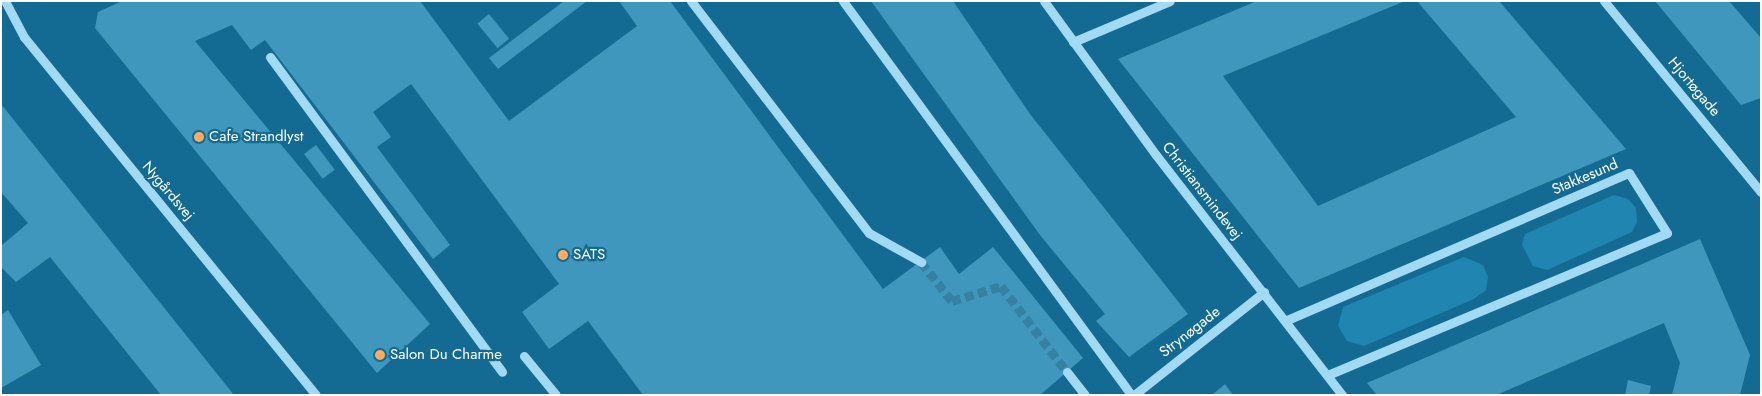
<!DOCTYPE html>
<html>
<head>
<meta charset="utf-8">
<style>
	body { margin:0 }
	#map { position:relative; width:1762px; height:396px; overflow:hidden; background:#136b93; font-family:Jost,sans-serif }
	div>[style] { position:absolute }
	.green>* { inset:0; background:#2185b1 }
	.building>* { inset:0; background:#3f97be; transform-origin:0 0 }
	.minor-tunnel>* { height:9px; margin-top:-4.5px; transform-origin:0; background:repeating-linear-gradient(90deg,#3681a3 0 9px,transparent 0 13.5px) }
	.minor>* { height:9px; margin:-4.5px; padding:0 4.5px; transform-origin:4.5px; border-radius:4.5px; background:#a1daf2 }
	.dots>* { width:14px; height:14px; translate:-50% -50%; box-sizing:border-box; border:2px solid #136b93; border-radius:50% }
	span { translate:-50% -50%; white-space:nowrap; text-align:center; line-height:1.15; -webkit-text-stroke:4.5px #136b93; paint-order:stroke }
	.street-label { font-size:15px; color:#fff }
	.poi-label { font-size:15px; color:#fff }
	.left { translate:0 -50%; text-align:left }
	.frame { position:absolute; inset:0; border:2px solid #fff; pointer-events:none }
</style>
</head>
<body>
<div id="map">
	<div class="green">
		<div style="clip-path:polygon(1614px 195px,1628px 199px,1636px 208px,1637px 222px,1632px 232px,1547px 270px,1533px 266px,1522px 245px,1525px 234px)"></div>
		<div style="clip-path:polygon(1464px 257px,1483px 265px,1488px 277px,1486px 290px,1474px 299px,1364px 346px,1347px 341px,1338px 326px,1343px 307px)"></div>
	</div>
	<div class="building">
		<div style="clip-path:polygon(122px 1px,420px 1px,509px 121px,637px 26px,619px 1px,670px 1px,883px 289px,940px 247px,959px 274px,993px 247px,1083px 358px,1040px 395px,643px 395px,588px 321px,549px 349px,522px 312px,559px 284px,411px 84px,373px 112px,391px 137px,377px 147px,450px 245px,433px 259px,265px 40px,251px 50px,232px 25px,195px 41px,430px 324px,377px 373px,95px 28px,98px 12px)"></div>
		<div style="clip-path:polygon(564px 1px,587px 1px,498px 69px,489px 58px)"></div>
		<div style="clip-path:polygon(871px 1px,953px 1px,1030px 114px,1188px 314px,1129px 357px,1096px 321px,1105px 314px,1040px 235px)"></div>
		<div style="clip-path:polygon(1257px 1px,1405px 1px,1223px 76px,1318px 206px,1516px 117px,1417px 1px,1499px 1px,1626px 149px,1299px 288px,1118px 59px)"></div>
		<div style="clip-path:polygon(1655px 1px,1729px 1px,1761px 38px,1761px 98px,1741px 105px)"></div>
		<div style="left:489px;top:14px;width:32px;height:15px;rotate:51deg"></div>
		<div style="clip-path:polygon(1px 104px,93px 219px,234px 395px,161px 395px,50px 257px,16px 282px,1px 267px,1px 246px,28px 223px,1px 192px)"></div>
		<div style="left:316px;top:145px;width:31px;height:15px;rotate:53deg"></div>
		<div style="clip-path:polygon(1700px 239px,1750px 355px,1740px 395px,1672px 395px,1680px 363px,1664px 323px,1496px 395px,1377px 395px,1367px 383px)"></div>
		<div style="clip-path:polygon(8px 310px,41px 365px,1px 388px,1px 315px)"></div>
		<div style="clip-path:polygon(1628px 380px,1651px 386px,1649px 395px,1625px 395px)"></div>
		<div style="clip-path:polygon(1225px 384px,1233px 395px,1212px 395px)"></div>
	</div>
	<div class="minor-tunnel">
		<div style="left:921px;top:262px;width:50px;rotate:51.5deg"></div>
		<div style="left:952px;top:301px;width:51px;rotate:-17deg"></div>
		<div style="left:1001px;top:286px;width:108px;rotate:52.5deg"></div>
	</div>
	<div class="minor">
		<div style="left:5px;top:1px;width:41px;rotate:62.2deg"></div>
		<div style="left:24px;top:37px;width:462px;rotate:50.8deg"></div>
		<div style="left:691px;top:1px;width:292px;rotate:52.5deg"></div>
		<div style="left:869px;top:233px;width:60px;rotate:29.1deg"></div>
		<div style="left:843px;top:1px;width:488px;rotate:53.8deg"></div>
		<div style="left:1044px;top:1px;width:190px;rotate:54deg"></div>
		<div style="left:1156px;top:155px;width:304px;rotate:52.2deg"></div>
		<div style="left:1604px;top:1px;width:247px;rotate:50.6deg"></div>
		<div style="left:1073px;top:42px;width:105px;rotate:-22.9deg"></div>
		<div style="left:270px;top:57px;width:391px;rotate:53.6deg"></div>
		<div style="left:1287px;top:320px;width:372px;rotate:-23.3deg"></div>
		<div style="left:1629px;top:173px;width:71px;rotate:57.7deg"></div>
		<div style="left:1667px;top:233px;width:368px;rotate:157.3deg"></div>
		<div style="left:524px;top:356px;width:50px;rotate:50.6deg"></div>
		<div style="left:1067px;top:372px;width:29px;rotate:52deg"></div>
		<div style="left:1134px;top:395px;width:166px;rotate:-38.4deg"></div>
	</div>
	<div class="dots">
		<div style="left:199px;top:137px;background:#ffab62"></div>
		<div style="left:563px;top:255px;background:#ffab62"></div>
		<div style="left:380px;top:355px;background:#ffab62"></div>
	</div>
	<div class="street-label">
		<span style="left:1694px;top:87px;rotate:50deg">Hjortøgade</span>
		<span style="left:1585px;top:177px;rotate:-23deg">Stakkesund</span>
		<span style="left:168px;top:191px;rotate:50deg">Nygårdsvej</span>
		<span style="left:1202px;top:191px;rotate:52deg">Christiansmindevej</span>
		<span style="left:1190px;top:332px;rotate:-38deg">Strynøgade</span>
	</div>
	<div class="poi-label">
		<span class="left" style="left:209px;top:137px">Cafe Strandlyst</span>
		<span class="left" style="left:573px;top:255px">SATS</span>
		<span class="left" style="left:390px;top:355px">Salon Du Charme</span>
	</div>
	<div class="frame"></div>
</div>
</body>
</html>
